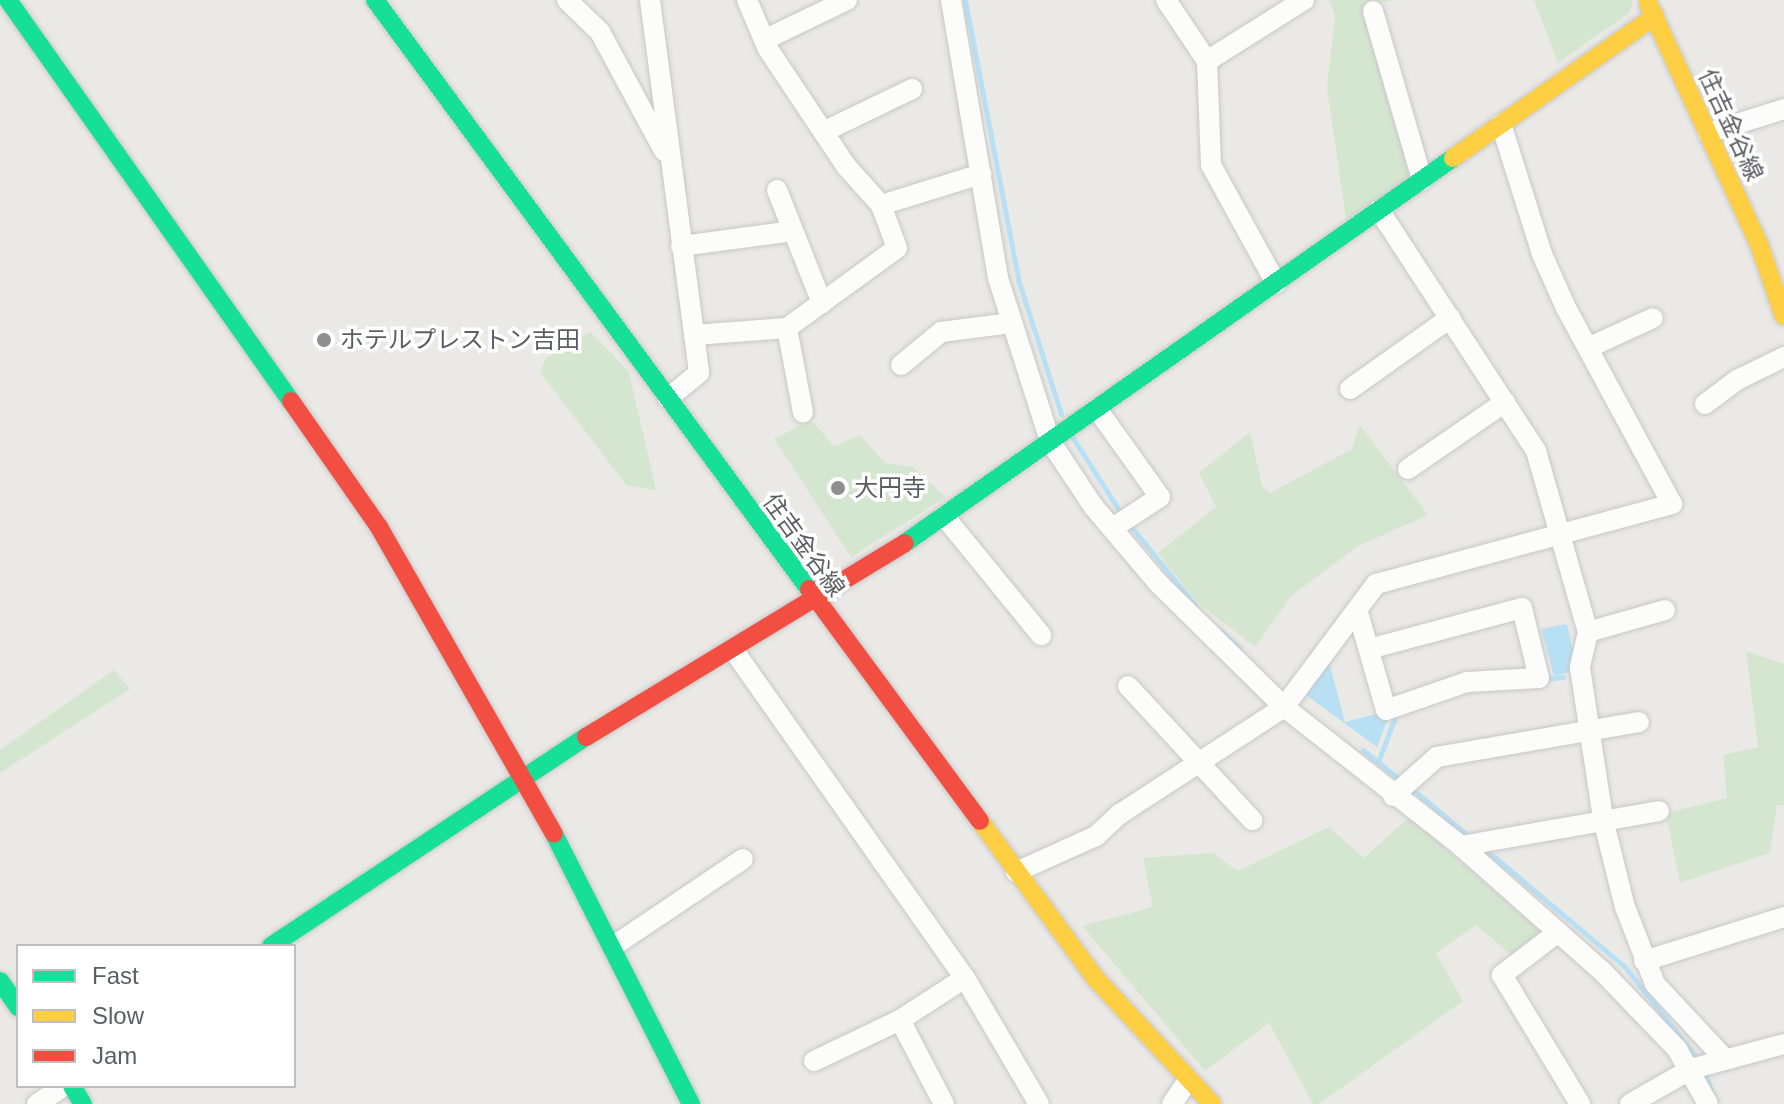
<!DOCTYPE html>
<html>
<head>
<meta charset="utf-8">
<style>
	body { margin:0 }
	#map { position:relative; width:1784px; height:1104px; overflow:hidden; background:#eae9e5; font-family:Helvetica,"Noto Sans JP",sans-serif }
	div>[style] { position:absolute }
	.green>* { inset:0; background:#d4e6d0 }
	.water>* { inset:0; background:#b8e0f5 }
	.stream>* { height:5px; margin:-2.5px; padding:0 2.5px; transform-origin:2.5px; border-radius:2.5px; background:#b8e0f5 }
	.roads { filter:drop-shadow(0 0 2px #c7c7c7) drop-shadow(0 0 2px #c7c7c7) }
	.street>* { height:20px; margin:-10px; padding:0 10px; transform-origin:10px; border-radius:10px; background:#fcfcfb }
	.fast>* { height:18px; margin:-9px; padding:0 9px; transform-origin:9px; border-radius:9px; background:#16e098 }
	.slow>* { height:18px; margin:-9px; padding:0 9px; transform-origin:9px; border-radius:9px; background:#ffcf43 }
	.jam>* { height:18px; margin:-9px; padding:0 9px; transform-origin:9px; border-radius:9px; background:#f24e42 }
	.dots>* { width:22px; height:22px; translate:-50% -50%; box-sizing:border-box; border:4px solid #fff; border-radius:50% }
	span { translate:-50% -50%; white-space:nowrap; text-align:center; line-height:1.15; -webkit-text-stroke:7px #fff; paint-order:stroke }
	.street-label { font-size:24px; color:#5b5f63 }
	.poi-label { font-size:24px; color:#5b5f63 }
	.left { translate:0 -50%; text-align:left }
	.legend { position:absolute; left:16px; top:944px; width:280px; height:144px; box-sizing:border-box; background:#fff; border:2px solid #bdbfc1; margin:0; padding:10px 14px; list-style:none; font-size:24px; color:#5b5f63 }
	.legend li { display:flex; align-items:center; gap:16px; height:40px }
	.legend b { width:40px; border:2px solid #bdbfc1 }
</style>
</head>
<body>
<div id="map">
	<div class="green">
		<div style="clip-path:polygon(1329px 0,1394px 0,1375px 4px,1413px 177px,1346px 220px,1327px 88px,1335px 15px)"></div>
		<div style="clip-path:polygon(1534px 0,1631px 0,1633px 3px,1629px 13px,1558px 63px)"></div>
		<div style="clip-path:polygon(591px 332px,629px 372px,656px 490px,627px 486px,540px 372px,546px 358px)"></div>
		<div style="clip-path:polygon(805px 423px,814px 423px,834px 446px,860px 435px,885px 463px,913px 467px,946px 497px,851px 557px,774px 439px)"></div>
		<div style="clip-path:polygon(1360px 425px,1428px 515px,1358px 546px,1291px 596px,1255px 647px,1197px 602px,1158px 553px,1216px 507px,1199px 473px,1250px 432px,1262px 486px,1270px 493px,1352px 449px)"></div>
		<div style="clip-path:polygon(1746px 651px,1784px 664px,1784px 805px,1777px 805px,1770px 853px,1680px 883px,1666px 813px,1727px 798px,1723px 755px,1758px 747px)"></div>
		<div style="clip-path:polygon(114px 670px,130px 689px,0 773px,0 750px)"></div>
		<div style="clip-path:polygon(1409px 817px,1541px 932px,1514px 957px,1476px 925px,1436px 953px,1463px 1001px,1319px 1104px,1313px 1104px,1269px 1023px,1205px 1071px,1082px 926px,1153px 907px,1143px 858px,1213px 853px,1238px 871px,1329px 827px,1364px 858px)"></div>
	</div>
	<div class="water">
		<div style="clip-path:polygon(1567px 624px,1574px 655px,1571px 672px,1554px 676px,1541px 629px)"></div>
		<div style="clip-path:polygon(1328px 658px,1345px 722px,1383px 712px,1389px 716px,1377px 747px,1302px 692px)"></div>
	</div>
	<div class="stream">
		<div style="left:965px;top:0;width:284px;rotate:79.2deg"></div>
		<div style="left:1018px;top:279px;width:142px;rotate:72.3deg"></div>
		<div style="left:1073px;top:438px;width:91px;rotate:57.5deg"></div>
		<div style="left:1128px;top:523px;width:106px;rotate:50.7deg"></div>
		<div style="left:1222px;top:632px;width:24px;rotate:42deg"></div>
		<div style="left:1544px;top:679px;width:19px;rotate:-6deg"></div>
		<div style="left:1363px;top:750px;width:51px;rotate:38.7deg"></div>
		<div style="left:1378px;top:762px;width:53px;rotate:-69.2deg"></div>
		<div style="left:1411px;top:788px;width:78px;rotate:39.8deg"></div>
		<div style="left:1485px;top:849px;width:183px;rotate:40.1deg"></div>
		<div style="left:1625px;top:967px;width:122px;rotate:51.6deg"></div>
		<div style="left:1705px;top:1072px;width:22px;rotate:72deg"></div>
	</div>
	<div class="roads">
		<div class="street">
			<div style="left:567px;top:0;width:46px;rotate:44.1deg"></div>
			<div style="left:600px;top:32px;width:135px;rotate:61.7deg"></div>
			<div style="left:650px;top:0;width:376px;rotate:82.5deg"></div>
			<div style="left:699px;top:373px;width:40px;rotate:141deg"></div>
			<div style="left:747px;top:0;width:53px;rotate:66.8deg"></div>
			<div style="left:768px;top:49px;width:141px;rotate:56.3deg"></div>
			<div style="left:846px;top:166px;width:52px;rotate:48.1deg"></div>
			<div style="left:881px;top:205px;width:105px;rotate:-17.2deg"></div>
			<div style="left:951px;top:0;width:282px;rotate:80.4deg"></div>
			<div style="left:998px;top:278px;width:171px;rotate:72.3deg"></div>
			<div style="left:1050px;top:441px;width:78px;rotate:56.5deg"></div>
			<div style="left:1093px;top:506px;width:101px;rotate:49.8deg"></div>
			<div style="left:1158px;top:583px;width:177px;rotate:44.5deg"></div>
			<div style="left:1284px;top:707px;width:225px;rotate:38.1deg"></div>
			<div style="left:1461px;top:846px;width:188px;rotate:41.6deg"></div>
			<div style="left:1602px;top:971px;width:108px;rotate:46.1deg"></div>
			<div style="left:1677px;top:1049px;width:63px;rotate:60.6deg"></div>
			<div style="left:1166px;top:0;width:73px;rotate:56.1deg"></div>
			<div style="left:1207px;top:61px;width:104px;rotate:87.8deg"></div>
			<div style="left:1211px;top:165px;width:135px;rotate:61.2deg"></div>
			<div style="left:1373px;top:11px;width:176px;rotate:73.8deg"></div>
			<div style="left:764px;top:40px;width:92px;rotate:-25.7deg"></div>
			<div style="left:1207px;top:61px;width:115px;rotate:-32.2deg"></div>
			<div style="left:823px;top:132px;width:99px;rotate:-25.8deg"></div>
			<div style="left:1708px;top:133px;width:80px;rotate:-17.5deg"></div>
			<div style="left:777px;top:190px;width:122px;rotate:68.3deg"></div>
			<div style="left:1379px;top:210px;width:288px;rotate:56.9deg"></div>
			<div style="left:1536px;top:451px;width:188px;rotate:74deg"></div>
			<div style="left:1588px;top:632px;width:37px;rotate:103deg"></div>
			<div style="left:1580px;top:668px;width:153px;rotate:81.3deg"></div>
			<div style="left:1603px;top:819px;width:91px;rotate:76deg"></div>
			<div style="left:1625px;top:907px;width:83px;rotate:68.7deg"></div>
			<div style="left:1655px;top:984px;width:101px;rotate:47deg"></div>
			<div style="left:681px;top:246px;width:113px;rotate:-7.6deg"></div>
			<div style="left:787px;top:328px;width:86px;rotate:79.3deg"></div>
			<div style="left:694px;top:335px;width:93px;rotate:-4.3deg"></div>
			<div style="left:787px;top:328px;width:136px;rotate:-36deg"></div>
			<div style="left:897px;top:248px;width:46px;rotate:-110.4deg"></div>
			<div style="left:1590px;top:347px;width:69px;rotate:-24.7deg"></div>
			<div style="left:901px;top:365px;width:52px;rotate:-39.5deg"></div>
			<div style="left:941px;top:332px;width:71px;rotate:-7.3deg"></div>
			<div style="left:1350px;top:389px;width:123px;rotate:-35.4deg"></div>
			<div style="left:1705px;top:404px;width:40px;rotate:-37deg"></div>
			<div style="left:1737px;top:380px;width:52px;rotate:-26.1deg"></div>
			<div style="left:1097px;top:409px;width:108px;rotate:54.4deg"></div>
			<div style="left:1160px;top:497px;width:55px;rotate:146.9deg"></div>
			<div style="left:1408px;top:469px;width:118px;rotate:-34.6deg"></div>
			<div style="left:944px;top:516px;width:154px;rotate:50.8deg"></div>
			<div style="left:1357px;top:609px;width:105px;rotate:74deg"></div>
			<div style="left:1386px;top:710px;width:86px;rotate:-19.1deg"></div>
			<div style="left:1467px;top:682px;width:72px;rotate:-3.2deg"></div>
			<div style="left:1539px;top:678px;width:72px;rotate:-103.7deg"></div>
			<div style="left:1522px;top:608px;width:158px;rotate:165deg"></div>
			<div style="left:1588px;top:632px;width:80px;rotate:-15.9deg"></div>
			<div style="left:734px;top:651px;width:400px;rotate:54.8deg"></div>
			<div style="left:1128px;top:686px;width:183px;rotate:47.2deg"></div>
			<div style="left:1393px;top:796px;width:59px;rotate:-41.6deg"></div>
			<div style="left:1437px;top:757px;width:205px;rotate:-9.8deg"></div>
			<div style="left:1461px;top:846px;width:201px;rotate:-10deg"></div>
			<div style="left:1016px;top:872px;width:88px;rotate:-24.2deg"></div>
			<div style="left:1096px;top:836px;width:33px;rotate:-43deg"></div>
			<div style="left:1120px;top:814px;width:196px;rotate:-33.1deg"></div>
			<div style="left:1284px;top:707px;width:154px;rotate:-53.2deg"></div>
			<div style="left:1376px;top:584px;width:307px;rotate:-15.1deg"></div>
			<div style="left:1672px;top:504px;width:223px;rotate:-118.4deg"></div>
			<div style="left:1566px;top:308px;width:59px;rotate:-114deg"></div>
			<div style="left:1542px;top:254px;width:136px;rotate:-107.5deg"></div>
			<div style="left:1558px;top:932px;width:71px;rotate:142.5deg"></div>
			<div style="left:1502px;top:975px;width:151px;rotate:58.8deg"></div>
			<div style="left:615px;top:945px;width:154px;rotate:-33.9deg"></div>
			<div style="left:1644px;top:961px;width:147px;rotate:-17.4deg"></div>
			<div style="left:900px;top:1020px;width:95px;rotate:62.4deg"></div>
			<div style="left:814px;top:1061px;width:95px;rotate:-25.5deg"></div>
			<div style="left:900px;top:1020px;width:77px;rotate:-32.9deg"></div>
			<div style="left:965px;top:978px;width:146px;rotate:59.6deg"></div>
			<div style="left:37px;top:1104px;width:32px;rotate:-34deg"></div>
			<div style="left:1172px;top:1104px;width:29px;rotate:-56deg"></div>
			<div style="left:1630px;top:1104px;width:70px;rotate:-29.8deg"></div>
			<div style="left:1691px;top:1069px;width:96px;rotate:-15deg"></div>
		</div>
		<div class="fast">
			<div style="left:8px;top:0;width:491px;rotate:54.8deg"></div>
			<div style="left:375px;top:0;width:732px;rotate:53.62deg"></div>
			<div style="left:905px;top:543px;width:670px;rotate:-35.09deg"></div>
			<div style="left:554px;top:834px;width:303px;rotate:63.1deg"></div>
			<div style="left:271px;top:946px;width:378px;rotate:-33.6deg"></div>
			<div style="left:0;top:981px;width:32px;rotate:55deg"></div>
			<div style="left:72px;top:1086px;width:21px;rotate:59deg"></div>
		</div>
		<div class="slow">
			<div style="left:1648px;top:3px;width:265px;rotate:65.3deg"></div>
			<div style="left:1759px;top:244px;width:76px;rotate:70.9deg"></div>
			<div style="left:1453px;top:158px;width:247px;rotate:-35.1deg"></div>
			<div style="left:980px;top:821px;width:196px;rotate:53.7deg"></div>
			<div style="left:1096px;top:979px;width:171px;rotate:47.1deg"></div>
		</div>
		<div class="jam">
			<div style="left:291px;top:401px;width:154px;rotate:55.1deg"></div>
			<div style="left:379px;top:527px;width:353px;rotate:60.3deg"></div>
			<div style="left:809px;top:589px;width:288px;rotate:53.6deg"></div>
			<div style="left:586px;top:737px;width:373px;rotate:-31.3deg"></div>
		</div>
	</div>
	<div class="dots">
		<div style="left:324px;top:340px;background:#8d8f90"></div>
		<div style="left:838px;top:488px;background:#8d8f90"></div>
	</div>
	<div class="street-label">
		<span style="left:1731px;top:125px;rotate:65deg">住吉金谷線</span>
		<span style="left:804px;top:545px;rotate:54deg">住吉金谷線</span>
	</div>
	<div class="poi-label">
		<span class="left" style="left:340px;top:340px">ホテルプレストン吉田</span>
		<span class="left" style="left:854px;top:488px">大円寺</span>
	</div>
	<ul class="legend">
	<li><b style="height:10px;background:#16e098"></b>Fast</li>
	<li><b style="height:10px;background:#ffcf43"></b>Slow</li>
	<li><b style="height:10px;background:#f24e42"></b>Jam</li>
	</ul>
</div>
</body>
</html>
